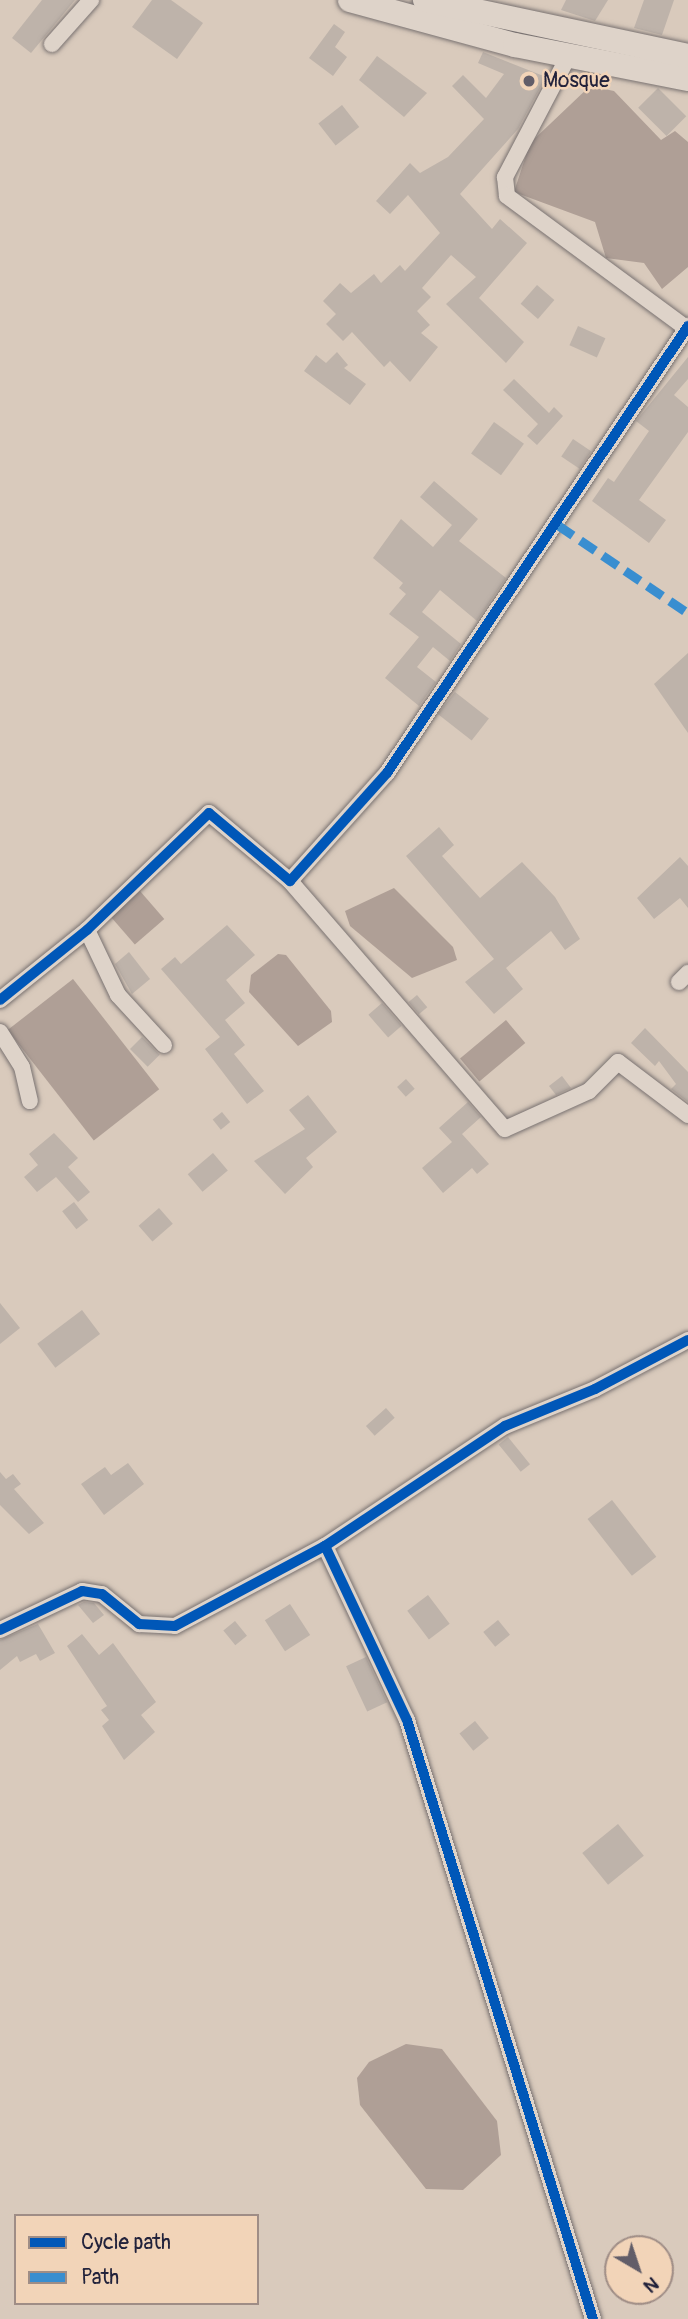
<!DOCTYPE html>
<html>
<head>
<meta charset="utf-8">
<style>
	body { margin:0 }
	#map { position:relative; width:688px; height:2319px; overflow:hidden; background:#d9cabc; font-family:Pangolin,sans-serif }
	div>[style] { position:absolute }
	.water>* { inset:0; background:#af9f96; transform-origin:0 0 }
	.building>* { inset:0; background:#beb3aa; transform-origin:0 0 }
	.roads { filter:drop-shadow(0 0 2px #797271) drop-shadow(0 0 2px #797271) }
	.minor>* { height:16px; margin:-8px; padding:0 8px; transform-origin:8px; border-radius:8px; background:#ded3c9 }
	.highway>* { height:24px; margin:-12px; padding:0 12px; transform-origin:12px; border-radius:12px; background:#ded3c9 }
	.quiet>* { height:9px; margin-top:-4.5px; transform-origin:0; background:repeating-linear-gradient(90deg,#398ed0 0 18px,transparent 0 27px) }
	.cycleway>* { height:10px; margin:-5px; padding:0 5px; transform-origin:5px; border-radius:5px; background:#0057b8 }
	.dots>* { width:19px; height:19px; translate:-50% -50%; box-sizing:border-box; border:4px solid #f2d4b8; border-radius:50% }
	span { translate:-50% -50%; white-space:nowrap; text-align:center; line-height:1.15; -webkit-text-stroke:5px #f2d4b8; paint-order:stroke }
	.poi-label { font-size:21px; color:#22223b }
	.left { translate:0 -50%; text-align:left }
	.legend { position:absolute; left:14px; top:2214px; width:245px; height:91px; box-sizing:border-box; background:#f2d4b8; border:2px solid #9f8d86; margin:0; padding:9px 12px; list-style:none; font-size:21px; color:#22223b }
	.legend li { display:flex; align-items:center; gap:14px; height:35px }
	.legend b { width:35px; border:2px solid #9f8d86 }
	.north { position:absolute; left:604px; top:2235px; width:70px; height:70px; box-sizing:border-box; background:#f2d4b8; border:2px solid #9f8d86; border-radius:50%; rotate:141deg; font-size:19px; font-weight:700; line-height:28px; text-align:center; color:#22223b }
	.north::after { content:''; display:block; margin:auto; width:24px; height:32px; background:#625d68; clip-path:polygon(50% 0,100% 100%,50% 72%,0 100%) }
</style>
</head>
<body>
<div id="map">
	<div class="water">
		<div style="clip-path:polygon(590px 86px,614px 91px,661px 140px,675px 131px,688px 142px,688px 267px,662px 289px,644px 263px,606px 258px,595px 222px,514px 192px,530px 143px)"></div>
		<div style="clip-path:polygon(394px 888px,453px 947px,457px 960px,412px 978px,350px 926px,345px 911px)"></div>
		<div style="left:140px;top:891px;width:37px;height:39px;rotate:49deg"></div>
		<div style="clip-path:polygon(278px 954px,286px 955px,331px 1011px,332px 1022px,298px 1046px,249px 992px,251px 975px)"></div>
		<div style="left:73px;top:979px;width:140px;height:83px;rotate:52deg"></div>
		<div style="left:506px;top:1020px;width:30px;height:60px;rotate:50deg"></div>
		<div style="clip-path:polygon(406px 2044px,442px 2049px,497px 2121px,501px 2155px,463px 2190px,426px 2189px,360px 2105px,357px 2078px,369px 2062px)"></div>
	</div>
	<div class="building">
		<div style="clip-path:polygon(42px 0,75px 0,31px 53px,12px 38px)"></div>
		<div style="clip-path:polygon(152px 0,171px 0,203px 23px,177px 59px,132px 27px)"></div>
		<div style="clip-path:polygon(566px 0,608px 0,595px 21px,561px 10px)"></div>
		<div style="clip-path:polygon(644px 0,674px 0,662px 35px,634px 28px)"></div>
		<div style="clip-path:polygon(334px 24px,345px 32px,335px 47px,347px 57px,333px 76px,309px 58px)"></div>
		<div style="clip-path:polygon(483px 52px,546px 77px,518px 129px,460px 194px,492px 229px,500px 219px,527px 243px,479px 298px,524px 342px,506px 363px,446px 304px,476px 277px,451px 255px,422px 288px,431px 297px,417px 311px,430px 325px,421px 333px,438px 347px,410px 382px,390px 361px,384px 367px,352px 332px,343px 341px,326px 324px,336px 314px,323px 301px,340px 283px,351px 293px,374px 274px,381px 283px,400px 265px,405px 271px,440px 233px,408px 195px,390px 214px,376px 201px,410px 163px,420px 173px,448px 157px,484px 119px,452px 86px,463px 75px,486px 98px,504px 74px,478px 63px)"></div>
		<div style="clip-path:polygon(377px 56px,427px 93px,404px 117px,359px 80px)"></div>
		<div style="left:658px;top:88px;width:40px;height:28px;rotate:45deg"></div>
		<div style="left:342px;top:105px;width:28px;height:30px;rotate:52deg"></div>
		<div style="left:537px;top:285px;width:23px;height:25px;rotate:41deg"></div>
		<div style="left:578px;top:326px;width:30px;height:21px;rotate:24deg"></div>
		<div style="clip-path:polygon(337px 352px,348px 365px,344px 368px,366px 384px,350px 405px,304px 371px,316px 355px,326px 363px)"></div>
		<div style="clip-path:polygon(688px 357px,688px 379px,674px 395px,688px 407px,688px 432px,639px 500px,666px 520px,649px 543px,592px 501px,608px 478px,614px 482px,649px 431px,636px 421px)"></div>
		<div style="clip-path:polygon(514px 379px,549px 413px,554px 407px,563px 416px,537px 445px,527px 436px,538px 424px,503px 390px)"></div>
		<div style="left:494px;top:422px;width:37px;height:39px;rotate:36deg"></div>
		<div style="left:573px;top:439px;width:22px;height:21px;rotate:34deg"></div>
		<div style="clip-path:polygon(434px 481px,478px 519px,459px 541px,506px 578px,477px 621px,440px 590px,422px 612px,461px 644px,450px 661px,433px 647px,417px 667px,436px 682px,419px 706px,385px 678px,419px 637px,389px 614px,406px 594px,399px 588px,403px 583px,373px 558px,401px 519px,433px 547px,452px 525px,420px 497px)"></div>
		<div style="clip-path:polygon(688px 653px,688px 733px,654px 684px)"></div>
		<div style="left:455px;top:692px;width:43px;height:28px;rotate:38deg"></div>
		<div style="clip-path:polygon(439px 827px,454px 845px,442px 856px,480px 898px,522px 862px,555px 897px,580px 939px,565px 950px,551px 931px,506px 968px,523px 989px,494px 1014px,465px 982px,494px 959px,406px 856px)"></div>
		<div style="clip-path:polygon(680px 857px,688px 866px,688px 908px,680px 898px,654px 919px,637px 898px)"></div>
		<div style="clip-path:polygon(227px 925px,255px 955px,226px 980px,245px 1003px,225px 1020px,245px 1045px,234px 1054px,264px 1091px,247px 1104px,205px 1049px,220px 1037px,161px 969px,175px 957px,181px 964px)"></div>
		<div style="clip-path:polygon(129px 952px,150px 979px,132px 994px,115px 964px)"></div>
		<div style="left:417px;top:995px;width:16px;height:11px;rotate:50deg"></div>
		<div style="left:382px;top:1003px;width:30px;height:18px;rotate:49deg"></div>
		<div style="clip-path:polygon(645px 1028px,688px 1072px,688px 1102px,671px 1089px,676px 1084px,659px 1061px,655px 1066px,631px 1043px)"></div>
		<div style="left:142px;top:1037px;width:25px;height:17px;rotate:45deg"></div>
		<div style="clip-path:polygon(562px 1076px,571px 1088px,556px 1095px,549px 1086px)"></div>
		<div style="left:406px;top:1079px;width:13px;height:12px;rotate:48deg"></div>
		<div style="clip-path:polygon(308px 1095px,337px 1132px,306px 1158px,313px 1167px,285px 1194px,254px 1161px,305px 1129px,289px 1110px)"></div>
		<div style="clip-path:polygon(468px 1102px,481px 1117px,462px 1134px,489px 1164px,477px 1174px,472px 1168px,443px 1193px,422px 1168px,452px 1142px,439px 1128px)"></div>
		<div style="left:222px;top:1112px;width:13px;height:12px;rotate:51deg"></div>
		<div style="clip-path:polygon(54px 1133px,78px 1158px,68px 1167px,90px 1192px,78px 1202px,56px 1177px,37px 1192px,24px 1177px,38px 1165px,29px 1154px)"></div>
		<div style="left:213px;top:1153px;width:23px;height:33px;rotate:50deg"></div>
		<div style="left:74px;top:1202px;width:23px;height:15px;rotate:52deg"></div>
		<div style="left:159px;top:1208px;width:21px;height:27px;rotate:49deg"></div>
		<div style="clip-path:polygon(0 1303px,20px 1328px,0 1344px)"></div>
		<div style="left:82px;top:1310px;width:30px;height:56px;rotate:53deg"></div>
		<div style="left:386px;top:1408px;width:13px;height:27px;rotate:48deg"></div>
		<div style="left:508px;top:1437px;width:35px;height:12px;rotate:51deg"></div>
		<div style="clip-path:polygon(128px 1463px,144px 1484px,104px 1515px,81px 1484px,105px 1467px,111px 1475px)"></div>
		<div style="clip-path:polygon(0 1472px,6px 1479px,13px 1474px,21px 1484px,14px 1489px,44px 1523px,29px 1534px,0 1505px)"></div>
		<div style="left:612px;top:1500px;width:72px;height:31px;rotate:52deg"></div>
		<div style="left:428px;top:1595px;width:36px;height:26px;rotate:53deg"></div>
		<div style="clip-path:polygon(84px 1602px,94px 1603px,104px 1615px,93px 1623px,78px 1605px)"></div>
		<div style="left:290px;top:1604px;width:37px;height:30px;rotate:57deg"></div>
		<div style="left:498px;top:1620px;width:19px;height:19px;rotate:51deg"></div>
		<div style="left:235px;top:1621px;width:19px;height:15px;rotate:51deg"></div>
		<div style="clip-path:polygon(38px 1624px,55px 1653px,40px 1661px,36px 1654px,20px 1662px,17px 1656px,0 1670px,0 1640px)"></div>
		<div style="clip-path:polygon(82px 1634px,99px 1655px,113px 1643px,156px 1702px,141px 1715px,155px 1732px,124px 1760px,102px 1726px,109px 1720px,101px 1710px,107px 1706px,67px 1646px)"></div>
		<div style="left:366px;top:1657px;width:50px;height:22px;rotate:65deg"></div>
		<div style="left:475px;top:1721px;width:22px;height:20px;rotate:51deg"></div>
		<div style="left:618px;top:1824px;width:41px;height:46px;rotate:51deg"></div>
	</div>
	<div class="roads">
		<div class="minor">
			<div style="left:52px;top:44px;width:59px;rotate:-48.4deg"></div>
			<div style="left:568px;top:57px;width:136px;rotate:117.7deg"></div>
			<div style="left:505px;top:177px;width:19px;rotate:84deg"></div>
			<div style="left:507px;top:196px;width:222px;rotate:36.4deg"></div>
			<div style="left:290px;top:881px;width:328px;rotate:49.1deg"></div>
			<div style="left:505px;top:1129px;width:92px;rotate:-24.3deg"></div>
			<div style="left:589px;top:1091px;width:41px;rotate:-45deg"></div>
			<div style="left:618px;top:1062px;width:88px;rotate:37.1deg"></div>
			<div style="left:87px;top:930px;width:72px;rotate:64.5deg"></div>
			<div style="left:118px;top:995px;width:68px;rotate:47.4deg"></div>
			<div style="left:679px;top:982px;width:13px;rotate:-45deg"></div>
			<div style="left:0;top:1000px;width:112px;rotate:-38.8deg"></div>
			<div style="left:87px;top:930px;width:169px;rotate:-43.8deg"></div>
			<div style="left:209px;top:813px;width:106px;rotate:40deg"></div>
			<div style="left:290px;top:881px;width:145px;rotate:-48.1deg"></div>
			<div style="left:387px;top:773px;width:539px;rotate:-56.04deg"></div>
			<div style="left:0;top:1032px;width:41px;rotate:57.8deg"></div>
			<div style="left:22px;top:1067px;width:35px;rotate:77deg"></div>
			<div style="left:325px;top:1546px;width:192px;rotate:64.8deg"></div>
			<div style="left:407px;top:1720px;width:627px;rotate:72.75deg"></div>
			<div style="left:0;top:1630px;width:91px;rotate:-25.4deg"></div>
			<div style="left:82px;top:1591px;width:20px;rotate:9deg"></div>
			<div style="left:102px;top:1594px;width:48px;rotate:39deg"></div>
			<div style="left:139px;top:1624px;width:36px;rotate:3deg"></div>
			<div style="left:175px;top:1626px;width:170px;rotate:-28.1deg"></div>
			<div style="left:325px;top:1546px;width:216px;rotate:-33.7deg"></div>
			<div style="left:505px;top:1426px;width:97px;rotate:-22.3deg"></div>
			<div style="left:595px;top:1389px;width:105px;rotate:-27.8deg"></div>
		</div>
		<div class="highway">
			<div style="left:350px;top:0;width:171px;rotate:15.3deg"></div>
			<div style="left:515px;top:45px;width:176px;rotate:11.1deg"></div>
			<div style="left:425px;top:0;width:269px;rotate:12deg"></div>
		</div>
	</div>
	<div class="quiet">
		<div style="left:558px;top:525px;width:157px;rotate:34.1deg"></div>
	</div>
	<div class="cycleway">
		<div style="left:0;top:1000px;width:112px;rotate:-38.8deg"></div>
		<div style="left:87px;top:930px;width:169px;rotate:-43.8deg"></div>
		<div style="left:209px;top:813px;width:106px;rotate:40deg"></div>
		<div style="left:290px;top:881px;width:145px;rotate:-48.1deg"></div>
		<div style="left:387px;top:773px;width:539px;rotate:-56.04deg"></div>
		<div style="left:325px;top:1546px;width:192px;rotate:64.8deg"></div>
		<div style="left:407px;top:1720px;width:627px;rotate:72.75deg"></div>
		<div style="left:0;top:1630px;width:91px;rotate:-25.4deg"></div>
		<div style="left:82px;top:1591px;width:20px;rotate:9deg"></div>
		<div style="left:102px;top:1594px;width:48px;rotate:39deg"></div>
		<div style="left:139px;top:1624px;width:36px;rotate:3deg"></div>
		<div style="left:175px;top:1626px;width:170px;rotate:-28.1deg"></div>
		<div style="left:325px;top:1546px;width:216px;rotate:-33.7deg"></div>
		<div style="left:505px;top:1426px;width:97px;rotate:-22.3deg"></div>
		<div style="left:595px;top:1389px;width:105px;rotate:-27.8deg"></div>
	</div>
	<div class="dots">
		<div style="left:529px;top:81px;background:#625d68"></div>
	</div>
	<div class="poi-label">
		<span class="left" style="left:543px;top:81px">Mosque</span>
	</div>
	<ul class="legend">
	<li><b style="height:9px;background:#0057b8"></b>Cycle path</li>
	<li><b style="height:9px;background:#398ed0"></b>Path</li>
	</ul>
	<div class="north">N</div>
</div>
</body>
</html>
